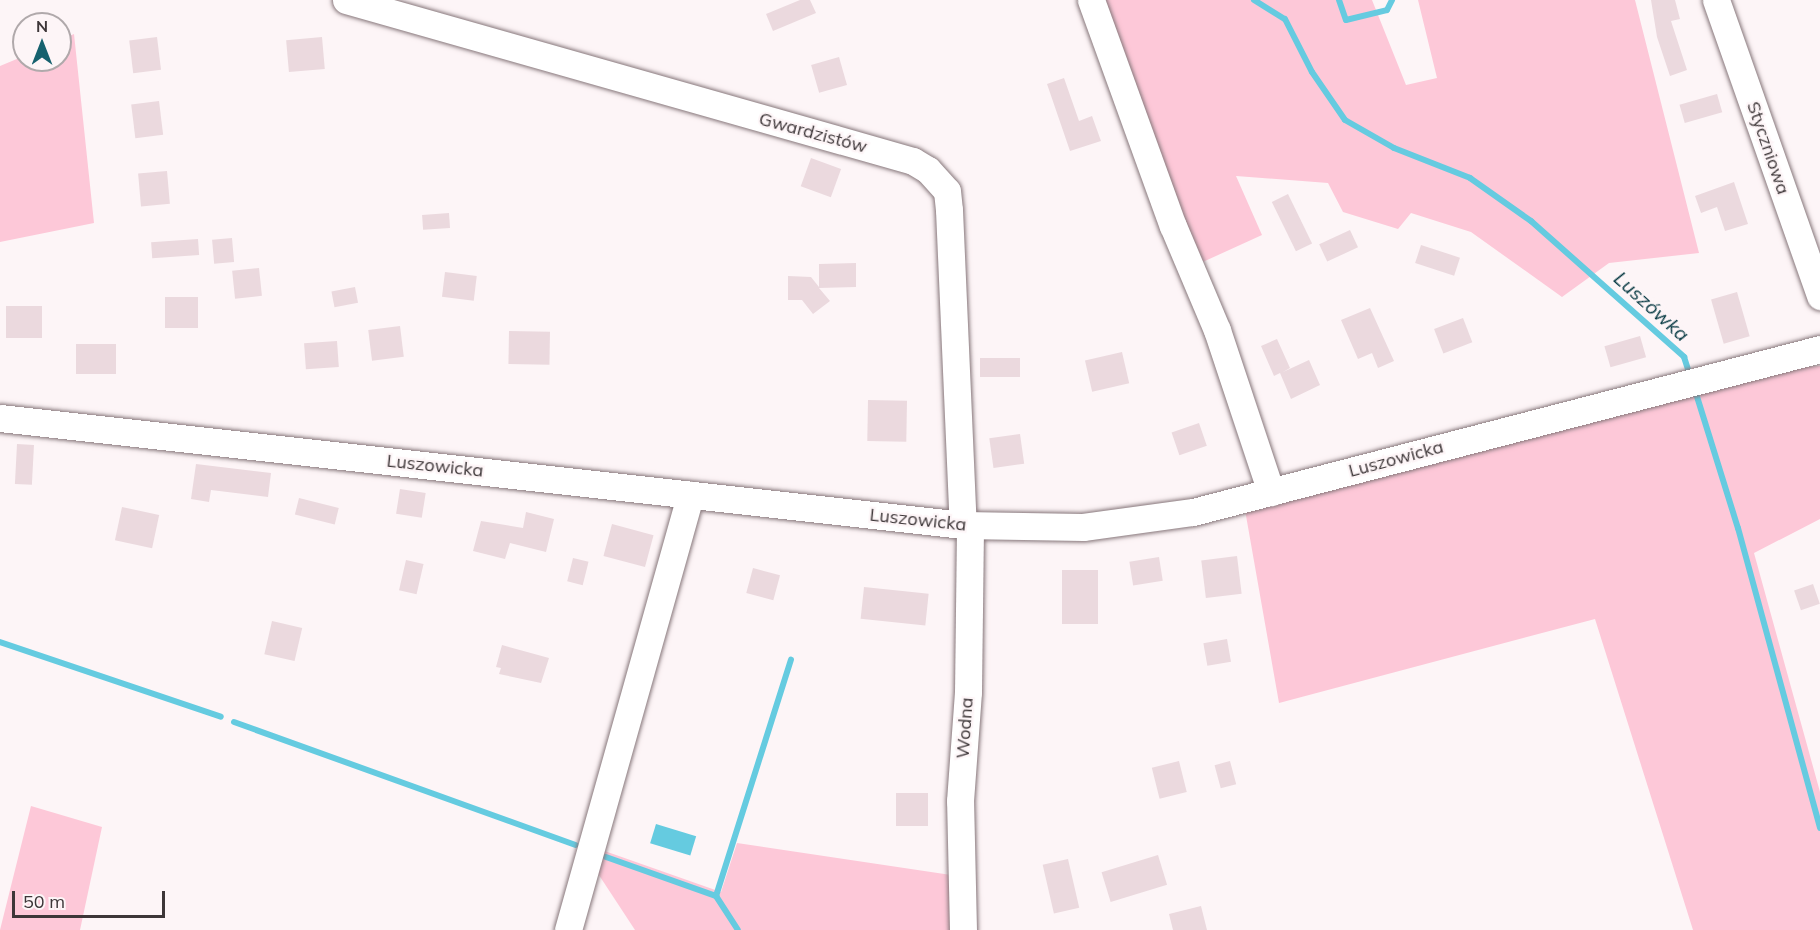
<!DOCTYPE html>
<html>
<head>
<meta charset="utf-8">
<style>
	body { margin:0 }
	#map { position:relative; width:1820px; height:930px; overflow:hidden; background:#fdf5f7; font-family:Mulish,sans-serif }
	div>[style] { position:absolute }
	.green>* { inset:0; background:#fdc8d8 }
	.water>* { inset:0; background:#65cbe0; transform-origin:0 0 }
	.stream>* { height:6px; margin:-3px; padding:0 3px; transform-origin:3px; border-radius:3px; background:#65cbe0 }
	.building>* { inset:0; background:#ebd9de; transform-origin:0 0 }
	.roads { filter:drop-shadow(0 0 2px #87777b) drop-shadow(0 0 2px #87777b) }
	.minor>* { height:27px; margin:-13.5px; padding:0 13.5px; transform-origin:13.5px; border-radius:13.5px; background:#fff }
	span { translate:-50% -50%; white-space:nowrap; text-align:center; line-height:1.15; -webkit-text-stroke:4.5px #fdf5f7; paint-order:stroke }
	.street-label { font-size:18px; color:#3d3638 }
	.water-label { font-size:20px; color:#083a43; font-style:italic }
	.north { position:absolute; left:12px; top:12px; width:60px; height:60px; box-sizing:border-box; background:#fdf5f7; border:2px solid #b0a9ab; border-radius:50%; rotate:0deg; font-size:16px; font-weight:700; line-height:24px; text-align:center; color:#3d3638 }
	.north::after { content:''; display:block; margin:auto; width:21px; height:27px; background:#16616e; clip-path:polygon(50% 0,100% 100%,50% 72%,0 100%) }
	.scale { position:absolute; left:12px; top:891px; width:153px; height:27px; box-sizing:border-box; border:3px solid #3d3638; border-top:0; padding-left:8px; font-size:18px; line-height:21px; white-space:nowrap; color:#3d3638; -webkit-text-stroke:4px #fdf5f7; paint-order:stroke }
</style>
</head>
<body>
<div id="map">
	<div class="green">
		<div style="clip-path:polygon(1099px 0,1372px 0,1406px 85px,1437px 78px,1418px 0,1635px 0,1699px 253px,1609px 263px,1562px 297px,1471px 232px,1411px 213px,1398px 229px,1343px 212px,1328px 183px,1236px 176px,1262px 235px,1194px 266px)"></div>
		<div style="clip-path:polygon(74px 34px,94px 223px,0 242px,0 66px,24px 56px,24px 60px,60px 60px,60px 40px)"></div>
		<div style="clip-path:polygon(1820px 366px,1820px 519px,1754px 553px,1820px 792px,1820px 930px,1693px 930px,1595px 619px,1279px 703px,1245px 510px,1805px 367px)"></div>
		<div style="clip-path:polygon(31px 806px,102px 827px,80px 930px,0 930px)"></div>
		<div style="clip-path:polygon(737px 843px,951px 875px,951px 930px,635px 930px,593px 866px,599px 849px,721px 892px)"></div>
	</div>
	<div class="water">
		<div style="left:656px;top:824px;width:42px;height:20px;rotate:17deg"></div>
	</div>
	<div class="stream">
		<div style="left:1254px;top:0;width:36px;rotate:32deg"></div>
		<div style="left:1285px;top:19px;width:59px;rotate:63deg"></div>
		<div style="left:1312px;top:72px;width:58px;rotate:55.5deg"></div>
		<div style="left:1345px;top:120px;width:56px;rotate:29.7deg"></div>
		<div style="left:1394px;top:148px;width:82px;rotate:21.5deg"></div>
		<div style="left:1470px;top:178px;width:75px;rotate:35.2deg"></div>
		<div style="left:1531px;top:221px;width:205px;rotate:41.6deg"></div>
		<div style="left:1684px;top:357px;width:19px;rotate:72deg"></div>
		<div style="left:1339px;top:0;width:21px;rotate:71deg"></div>
		<div style="left:1346px;top:20px;width:42px;rotate:-13.7deg"></div>
		<div style="left:1387px;top:10px;width:11px;rotate:-63deg"></div>
		<div style="left:1694px;top:387px;width:148px;rotate:72.7deg"></div>
		<div style="left:1738px;top:528px;width:311px;rotate:74.7deg"></div>
		<div style="left:0;top:642px;width:233px;rotate:18.7deg"></div>
		<div style="left:234px;top:722px;width:363px;rotate:19.8deg"></div>
		<div style="left:606px;top:857px;width:117px;rotate:19.5deg"></div>
		<div style="left:716px;top:896px;width:40px;rotate:57.1deg"></div>
		<div style="left:716px;top:896px;width:248px;rotate:-72.4deg"></div>
	</div>
	<div class="building">
		<div style="clip-path:polygon(800px 0,810px 0,816px 13px,773px 31px,766px 14px)"></div>
		<div style="clip-path:polygon(1651px 0,1675px 0,1680px 19px,1671px 21px,1687px 70px,1670px 76px,1657px 37px)"></div>
		<div style="left:157px;top:37px;width:33px;height:28px;rotate:83deg"></div>
		<div style="left:322px;top:37px;width:32px;height:36px;rotate:85deg"></div>
		<div style="left:839px;top:57px;width:29px;height:29px;rotate:74deg"></div>
		<div style="clip-path:polygon(1064px 78px,1079px 121px,1092px 116px,1101px 141px,1070px 151px,1047px 84px)"></div>
		<div style="left:1717px;top:94px;width:19px;height:39px;rotate:74deg"></div>
		<div style="left:159px;top:101px;width:34px;height:28px;rotate:83deg"></div>
		<div style="left:811px;top:158px;width:32px;height:30px;rotate:20deg"></div>
		<div style="left:167px;top:171px;width:33px;height:29px;rotate:85deg"></div>
		<div style="clip-path:polygon(1734px 182px,1748px 224px,1725px 231px,1717px 207px,1701px 213px,1695px 196px)"></div>
		<div style="left:1288px;top:194px;width:55px;height:18px;rotate:64deg"></div>
		<div style="left:449px;top:213px;width:15px;height:27px;rotate:86deg"></div>
		<div style="left:1350px;top:230px;width:19px;height:34px;rotate:65deg"></div>
		<div style="left:232px;top:238px;width:24px;height:20px;rotate:85deg"></div>
		<div style="left:198px;top:239px;width:16px;height:47px;rotate:86deg"></div>
		<div style="left:1421px;top:245px;width:41px;height:19px;rotate:18deg"></div>
		<div style="clip-path:polygon(856px 263px,856px 287px,819px 288px,830px 301px,813px 314px,802px 300px,788px 300px,788px 276px,811px 277px,819px 287px,819px 264px)"></div>
		<div style="left:259px;top:268px;width:28px;height:27px;rotate:84deg"></div>
		<div style="left:445px;top:272px;width:32px;height:25px;rotate:7deg"></div>
		<div style="left:355px;top:287px;width:16px;height:24px;rotate:79deg"></div>
		<div style="left:1737px;top:292px;width:46px;height:27px;rotate:74deg"></div>
		<div style="left:165px;top:297px;width:33px;height:31px"></div>
		<div style="left:42px;top:306px;width:32px;height:36px;rotate:90deg"></div>
		<div style="clip-path:polygon(1370px 308px,1394px 361px,1378px 368px,1372px 353px,1358px 359px,1341px 320px)"></div>
		<div style="left:1463px;top:318px;width:26px;height:31px;rotate:69deg"></div>
		<div style="left:400px;top:326px;width:31px;height:32px;rotate:83deg"></div>
		<div style="left:509px;top:331px;width:41px;height:33px;rotate:1deg"></div>
		<div style="left:1640px;top:336px;width:22px;height:37px;rotate:74deg"></div>
		<div style="clip-path:polygon(1277px 339px,1290px 368px,1283px 372px,1309px 360px,1320px 385px,1291px 399px,1280px 373px,1274px 376px,1261px 346px)"></div>
		<div style="left:337px;top:341px;width:26px;height:33px;rotate:86deg"></div>
		<div style="left:76px;top:344px;width:40px;height:30px"></div>
		<div style="left:1122px;top:352px;width:32px;height:38px;rotate:77deg"></div>
		<div style="left:1020px;top:358px;width:19px;height:40px;rotate:90deg"></div>
		<div style="left:868px;top:400px;width:39px;height:41px;rotate:1deg"></div>
		<div style="left:1199px;top:423px;width:24px;height:29px;rotate:71deg"></div>
		<div style="left:1020px;top:434px;width:30px;height:31px;rotate:82deg"></div>
		<div style="left:17px;top:444px;width:17px;height:40px;rotate:3deg"></div>
		<div style="clip-path:polygon(196px 464px,271px 473px,268px 497px,211px 490px,209px 502px,191px 499px)"></div>
		<div style="left:400px;top:489px;width:26px;height:25px;rotate:9deg"></div>
		<div style="left:299px;top:498px;width:41px;height:17px;rotate:14deg"></div>
		<div style="left:122px;top:507px;width:38px;height:34px;rotate:12deg"></div>
		<div style="clip-path:polygon(526px 512px,554px 519px,546px 552px,510px 543px,505px 559px,473px 551px,481px 521px,523px 528px)"></div>
		<div style="left:612px;top:524px;width:43px;height:33px;rotate:15deg"></div>
		<div style="left:1237px;top:556px;width:38px;height:36px;rotate:83deg"></div>
		<div style="left:1159px;top:557px;width:24px;height:30px;rotate:81deg"></div>
		<div style="left:573px;top:558px;width:16px;height:24px;rotate:14deg"></div>
		<div style="left:406px;top:560px;width:18px;height:31px;rotate:13deg"></div>
		<div style="left:753px;top:568px;width:28px;height:26px;rotate:15deg"></div>
		<div style="left:1062px;top:570px;width:36px;height:54px"></div>
		<div style="left:1813px;top:584px;width:21px;height:20px;rotate:71deg"></div>
		<div style="left:864px;top:587px;width:65px;height:32px;rotate:6deg"></div>
		<div style="left:272px;top:621px;width:31px;height:34px;rotate:13deg"></div>
		<div style="left:1227px;top:639px;width:23px;height:24px;rotate:80deg"></div>
		<div style="clip-path:polygon(502px 645px,549px 658px,541px 683px,499px 674px,501px 668px,496px 667px)"></div>
		<div style="left:1179px;top:761px;width:32px;height:28px;rotate:76deg"></div>
		<div style="left:1230px;top:761px;width:24px;height:16px;rotate:75deg"></div>
		<div style="left:896px;top:793px;width:32px;height:33px"></div>
		<div style="left:1158px;top:855px;width:31px;height:59px;rotate:73deg"></div>
		<div style="left:1068px;top:859px;width:50px;height:26px;rotate:77deg"></div>
		<div style="clip-path:polygon(1201px 906px,1207px 930px,1173px 930px,1169px 914px)"></div>
	</div>
	<div class="roads">
		<div class="minor">
			<div style="left:346px;top:0;width:589px;rotate:15.85deg"></div>
			<div style="left:913px;top:161px;width:17px;rotate:31deg"></div>
			<div style="left:928px;top:170px;width:28px;rotate:48deg"></div>
			<div style="left:947px;top:191px;width:19px;rotate:84deg"></div>
			<div style="left:949px;top:210px;width:315px;rotate:87.5deg"></div>
			<div style="left:1091px;top:0;width:240px;rotate:70.1deg"></div>
			<div style="left:1173px;top:226px;width:113px;rotate:67.1deg"></div>
			<div style="left:1217px;top:330px;width:171px;rotate:71.6deg"></div>
			<div style="left:1716px;top:0;width:314px;rotate:70.6deg"></div>
			<div style="left:0;top:418px;width:969px;rotate:6.34deg"></div>
			<div style="left:963px;top:525px;width:120px;rotate:1deg"></div>
			<div style="left:1083px;top:527px;width:111px;rotate:-7.8deg"></div>
			<div style="left:1193px;top:512px;width:648px;rotate:-14.57deg"></div>
			<div style="left:568px;top:930px;width:452px;rotate:-74.3deg"></div>
			<div style="left:963px;top:930px;width:129px;rotate:-91.3deg"></div>
			<div style="left:960px;top:801px;width:109px;rotate:-85.8deg"></div>
			<div style="left:968px;top:692px;width:166px;rotate:-89.3deg"></div>
		</div>
	</div>
	<div class="street-label">
		<span style="left:813px;top:133px;rotate:15deg">Gwardzistów</span>
		<span style="left:1768px;top:148px;rotate:71deg">Styczniowa</span>
		<span style="left:1396px;top:459px;rotate:-15deg">Luszowicka</span>
		<span style="left:435px;top:466px;rotate:6deg">Luszowicka</span>
		<span style="left:918px;top:520px;rotate:6deg">Luszowicka</span>
		<span style="left:965px;top:728px;rotate:-86deg">Wodna</span>
	</div>
	<div class="water-label">
		<span style="left:1652px;top:306px;rotate:42deg">Luszówka</span>
	</div>
	<div class="north">N</div>
	<div class="scale">50 m</div>
</div>
</body>
</html>
